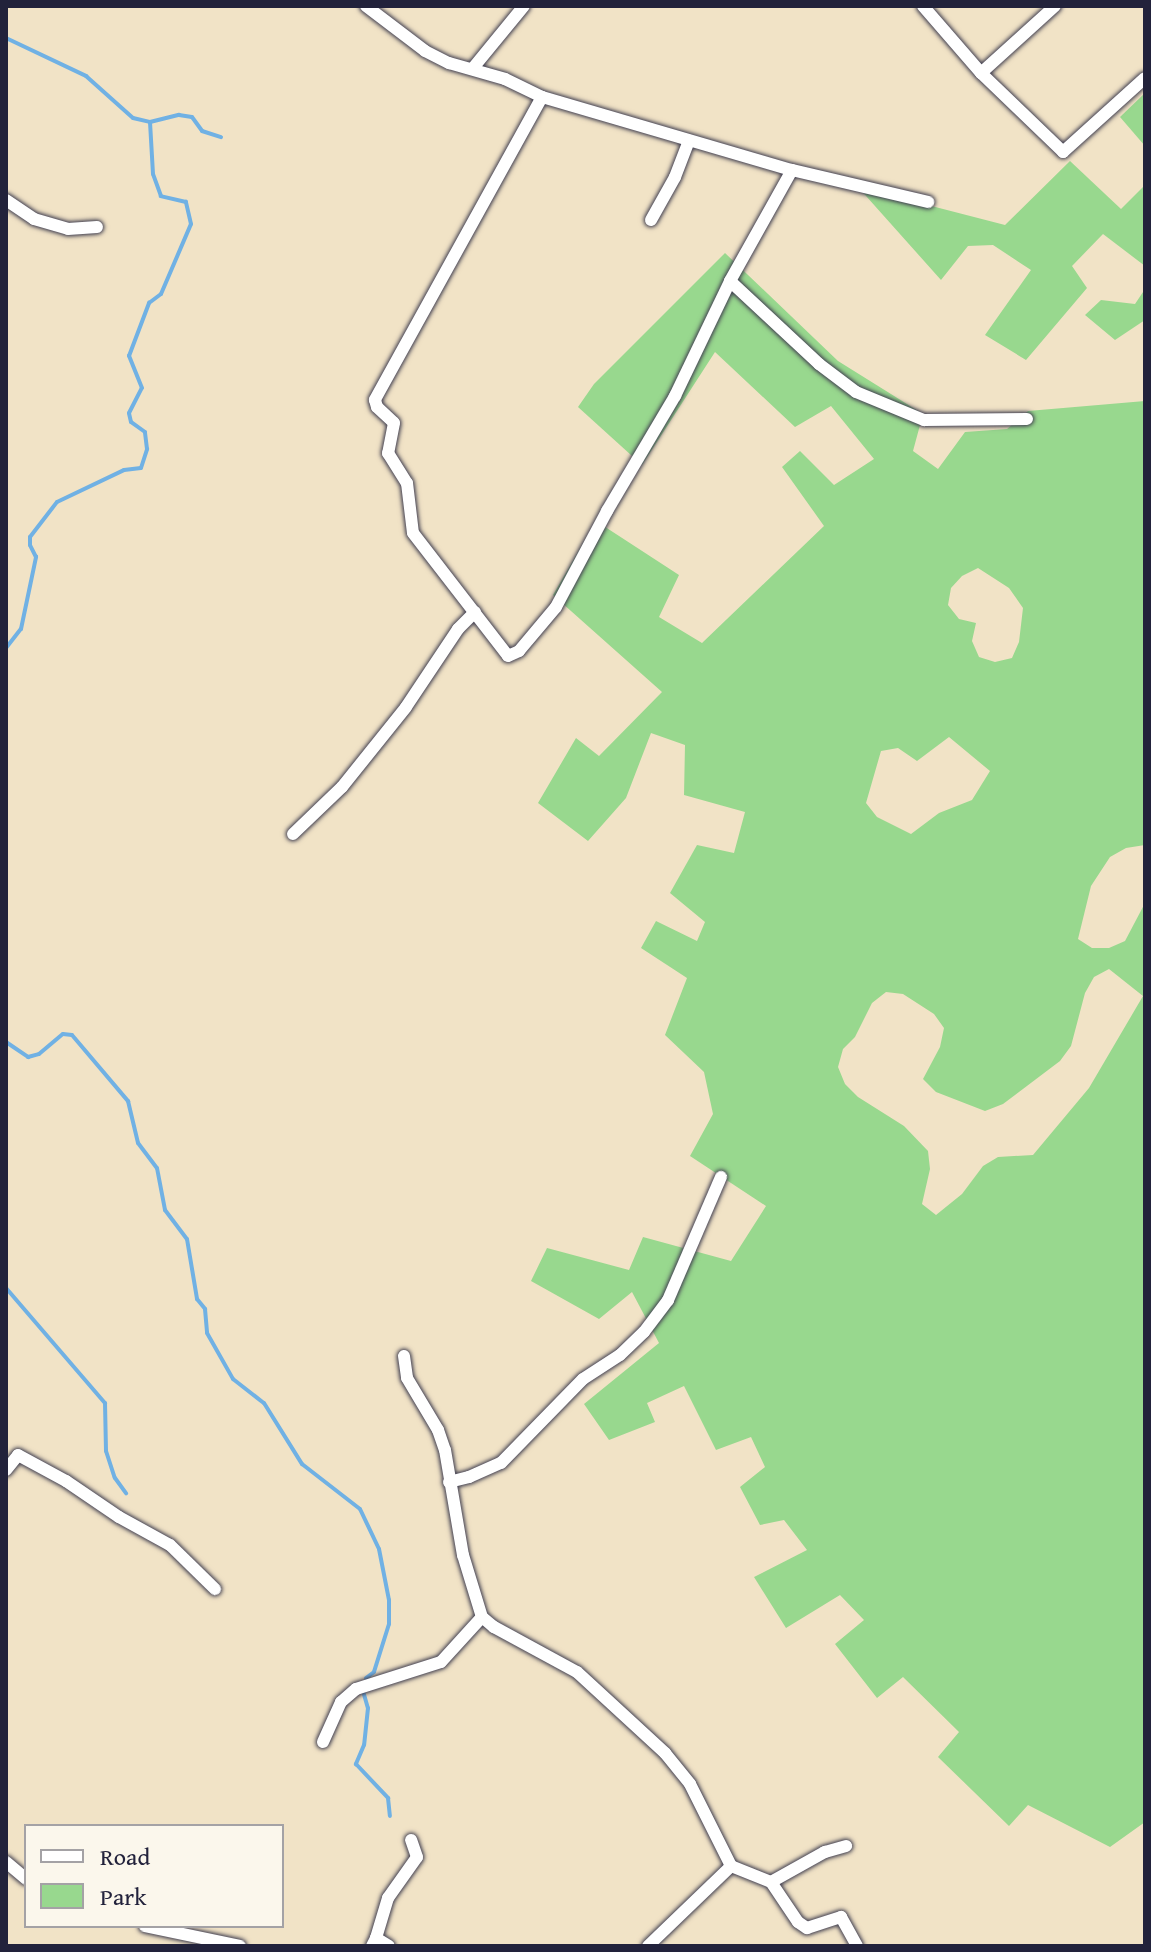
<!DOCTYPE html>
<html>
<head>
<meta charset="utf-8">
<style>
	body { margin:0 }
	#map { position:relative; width:1151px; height:1952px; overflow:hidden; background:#f1e3c6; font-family:"Gentium Book Plus",serif }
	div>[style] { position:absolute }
	.green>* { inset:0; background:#98d88e }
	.stream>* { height:4px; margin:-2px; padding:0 2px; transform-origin:2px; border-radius:2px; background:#70b1e4 }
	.roads { filter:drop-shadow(0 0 2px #413f50) drop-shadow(0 0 2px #413f50) }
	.minor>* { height:12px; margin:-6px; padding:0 6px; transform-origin:6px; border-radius:6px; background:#fff }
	span { translate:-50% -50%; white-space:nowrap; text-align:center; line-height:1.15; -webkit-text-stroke:8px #fbf7ec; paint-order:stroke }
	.frame { position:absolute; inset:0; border:8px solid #22223b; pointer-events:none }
	.legend { position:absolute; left:24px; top:1824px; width:260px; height:104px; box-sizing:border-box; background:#fbf7ec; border:2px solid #a4a2a5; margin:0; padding:10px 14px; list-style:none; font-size:24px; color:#22223b }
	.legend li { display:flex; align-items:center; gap:16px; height:40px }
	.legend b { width:40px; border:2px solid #a4a2a5 }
</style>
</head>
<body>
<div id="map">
	<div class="green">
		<div style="clip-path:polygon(1145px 93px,1145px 146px,1120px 117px)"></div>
		<div style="clip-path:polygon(1070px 161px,1121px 209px,1145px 185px,1145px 266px,1103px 234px,1072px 266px,1087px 288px,1026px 360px,985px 335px,1031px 270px,993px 245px,968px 246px,941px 280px,858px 187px,1005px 225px)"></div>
		<div style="clip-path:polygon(evenodd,725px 253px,838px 361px,923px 414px,913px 451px,938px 469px,965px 432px,1007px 429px,1028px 411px,1145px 401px,1145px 845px,1126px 848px,1110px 857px,1091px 886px,1078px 939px,1092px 948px,1109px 948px,1125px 941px,1145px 903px,1145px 1822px,1110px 1847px,1028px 1805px,1009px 1826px,938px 1757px,959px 1732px,903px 1677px,877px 1698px,835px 1644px,864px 1620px,840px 1595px,786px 1628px,754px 1577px,807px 1550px,784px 1520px,760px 1525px,740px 1487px,765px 1467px,751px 1437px,716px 1450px,684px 1386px,647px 1403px,655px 1422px,609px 1440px,584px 1404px,659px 1343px,632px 1292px,599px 1319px,531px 1281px,547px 1248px,629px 1270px,643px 1237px,731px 1261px,766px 1206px,690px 1156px,713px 1114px,704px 1072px,665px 1035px,687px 978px,641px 948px,656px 921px,697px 941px,705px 922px,670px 893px,697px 845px,734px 853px,745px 812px,684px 795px,685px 745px,651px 733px,626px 798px,588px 841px,538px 803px,576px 738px,599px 756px,662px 692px,553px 595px,596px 521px,679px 575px,659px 617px,702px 643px,824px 526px,782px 467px,800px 451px,834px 485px,874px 459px,831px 406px,795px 427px,715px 352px,642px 465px,578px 407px,594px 384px,725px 253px,978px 568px,1009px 588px,1023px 608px,1019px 642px,1012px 658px,995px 662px,979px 657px,972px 641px,976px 623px,959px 619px,948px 605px,951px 588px,962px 576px,978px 568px,725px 253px,949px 737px,990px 771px,972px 800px,939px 813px,911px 834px,877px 817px,866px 803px,881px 751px,898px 748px,917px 761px,949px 737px,725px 253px,1109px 969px,1143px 996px,1089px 1088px,1033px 1155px,998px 1157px,983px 1166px,962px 1194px,936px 1215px,922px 1204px,930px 1169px,928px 1151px,904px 1126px,858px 1097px,845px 1084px,838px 1067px,843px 1049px,855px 1037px,872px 1003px,886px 992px,903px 994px,934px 1014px,944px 1028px,940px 1047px,923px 1079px,936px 1092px,985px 1111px,1003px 1104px,1060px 1061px,1071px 1046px,1085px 993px,1094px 977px,1109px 969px)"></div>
		<div style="clip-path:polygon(1145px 289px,1145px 320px,1115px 340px,1085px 315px,1101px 300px,1135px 304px)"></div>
	</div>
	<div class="stream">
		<div style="left:6px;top:38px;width:89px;rotate:25.4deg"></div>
		<div style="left:86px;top:76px;width:63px;rotate:41.8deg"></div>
		<div style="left:133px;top:118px;width:17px;rotate:13deg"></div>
		<div style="left:150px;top:122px;width:30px;rotate:-14deg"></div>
		<div style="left:179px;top:115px;width:13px;rotate:9deg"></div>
		<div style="left:192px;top:117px;width:17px;rotate:54deg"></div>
		<div style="left:202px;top:131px;width:20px;rotate:18deg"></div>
		<div style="left:6px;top:648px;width:24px;rotate:-52deg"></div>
		<div style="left:21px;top:629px;width:74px;rotate:-78.2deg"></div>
		<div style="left:36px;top:557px;width:13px;rotate:-117deg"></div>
		<div style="left:30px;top:545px;width:8px;rotate:-90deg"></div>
		<div style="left:30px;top:537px;width:44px;rotate:-52.4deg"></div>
		<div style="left:57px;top:502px;width:74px;rotate:-25.5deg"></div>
		<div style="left:124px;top:470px;width:17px;rotate:-7deg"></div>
		<div style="left:141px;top:468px;width:20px;rotate:-72deg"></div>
		<div style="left:147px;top:449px;width:17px;rotate:-97deg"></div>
		<div style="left:145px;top:432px;width:17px;rotate:-144deg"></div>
		<div style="left:131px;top:422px;width:9px;rotate:-103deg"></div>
		<div style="left:129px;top:413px;width:28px;rotate:-63deg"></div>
		<div style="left:142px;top:388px;width:35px;rotate:-112deg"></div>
		<div style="left:129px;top:356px;width:57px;rotate:-69.3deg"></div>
		<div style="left:149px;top:303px;width:15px;rotate:-37deg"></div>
		<div style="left:161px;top:294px;width:76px;rotate:-66.8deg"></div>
		<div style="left:191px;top:224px;width:23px;rotate:-103deg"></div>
		<div style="left:186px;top:202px;width:26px;rotate:-167deg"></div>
		<div style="left:161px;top:196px;width:23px;rotate:-110deg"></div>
		<div style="left:153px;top:174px;width:52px;rotate:-93.3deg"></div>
		<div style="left:6px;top:1042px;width:27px;rotate:34deg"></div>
		<div style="left:28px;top:1057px;width:11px;rotate:-15deg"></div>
		<div style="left:39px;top:1054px;width:31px;rotate:-40deg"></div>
		<div style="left:63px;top:1034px;width:9px;rotate:6deg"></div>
		<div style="left:72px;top:1035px;width:87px;rotate:49.7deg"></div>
		<div style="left:128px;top:1101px;width:43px;rotate:76.6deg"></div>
		<div style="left:138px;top:1143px;width:31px;rotate:53deg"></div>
		<div style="left:157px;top:1168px;width:43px;rotate:79.2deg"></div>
		<div style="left:165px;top:1210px;width:36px;rotate:53deg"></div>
		<div style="left:187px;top:1239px;width:61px;rotate:80.5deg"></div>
		<div style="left:197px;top:1299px;width:13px;rotate:51deg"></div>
		<div style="left:205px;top:1309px;width:24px;rotate:85deg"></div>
		<div style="left:207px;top:1333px;width:53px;rotate:60.5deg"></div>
		<div style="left:233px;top:1379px;width:39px;rotate:38deg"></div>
		<div style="left:264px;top:1403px;width:72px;rotate:58.1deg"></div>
		<div style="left:302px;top:1464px;width:73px;rotate:37.8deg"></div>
		<div style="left:360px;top:1509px;width:44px;rotate:64.6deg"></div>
		<div style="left:379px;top:1549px;width:52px;rotate:78.9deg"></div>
		<div style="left:389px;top:1600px;width:24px;rotate:90deg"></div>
		<div style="left:389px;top:1624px;width:50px;rotate:107.4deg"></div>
		<div style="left:374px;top:1672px;width:10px;rotate:143deg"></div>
		<div style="left:6px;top:1288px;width:152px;rotate:49.3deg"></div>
		<div style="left:105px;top:1403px;width:48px;rotate:88.8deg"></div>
		<div style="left:106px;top:1451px;width:28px;rotate:72deg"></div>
		<div style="left:115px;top:1478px;width:19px;rotate:54deg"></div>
		<div style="left:363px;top:1691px;width:18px;rotate:74deg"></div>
		<div style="left:368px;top:1708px;width:37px;rotate:96deg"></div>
		<div style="left:364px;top:1745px;width:21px;rotate:113deg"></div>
		<div style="left:356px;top:1764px;width:47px;rotate:46.7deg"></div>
		<div style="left:388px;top:1798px;width:18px;rotate:84deg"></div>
	</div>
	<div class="roads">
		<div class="minor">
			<div style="left:366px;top:6px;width:74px;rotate:37.3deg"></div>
			<div style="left:425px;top:51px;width:27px;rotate:27deg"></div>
			<div style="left:449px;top:63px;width:58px;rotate:15.9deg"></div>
			<div style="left:505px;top:79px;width:41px;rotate:25.9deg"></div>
			<div style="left:542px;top:97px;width:260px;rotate:16.3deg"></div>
			<div style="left:792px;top:170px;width:140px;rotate:13.2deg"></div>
			<div style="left:923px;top:6px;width:89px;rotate:49.1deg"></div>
			<div style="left:981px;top:73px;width:100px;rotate:-42.2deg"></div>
			<div style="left:473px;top:68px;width:80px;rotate:-50.6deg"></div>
			<div style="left:981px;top:73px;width:114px;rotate:43.9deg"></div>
			<div style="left:1063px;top:152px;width:110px;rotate:-42.1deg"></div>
			<div style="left:542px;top:97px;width:346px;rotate:118.9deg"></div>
			<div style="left:375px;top:400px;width:7px;rotate:74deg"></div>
			<div style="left:377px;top:407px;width:23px;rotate:43deg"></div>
			<div style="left:394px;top:423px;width:31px;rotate:101deg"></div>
			<div style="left:388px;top:453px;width:36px;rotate:58deg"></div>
			<div style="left:407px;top:483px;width:50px;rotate:83.2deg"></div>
			<div style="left:413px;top:533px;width:155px;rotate:52.3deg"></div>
			<div style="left:508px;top:656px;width:12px;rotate:-24deg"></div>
			<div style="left:519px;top:651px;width:57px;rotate:-49.9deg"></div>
			<div style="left:556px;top:607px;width:109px;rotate:-62deg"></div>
			<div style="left:607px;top:511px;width:134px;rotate:-59.4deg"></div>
			<div style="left:675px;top:396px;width:127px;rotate:-64.4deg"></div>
			<div style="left:730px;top:281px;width:127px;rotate:-60.8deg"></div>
			<div style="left:6px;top:200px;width:34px;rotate:34deg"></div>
			<div style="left:34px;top:219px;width:35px;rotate:16deg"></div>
			<div style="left:68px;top:229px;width:29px;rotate:-4deg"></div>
			<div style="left:651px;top:220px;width:49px;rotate:-60.8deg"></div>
			<div style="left:675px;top:177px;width:39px;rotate:-69deg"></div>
			<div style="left:730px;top:281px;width:122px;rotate:43deg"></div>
			<div style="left:819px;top:364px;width:46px;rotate:37.1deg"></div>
			<div style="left:856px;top:392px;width:74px;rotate:22.4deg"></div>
			<div style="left:924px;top:420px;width:103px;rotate:-0.6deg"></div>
			<div style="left:293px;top:834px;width:68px;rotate:-43.8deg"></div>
			<div style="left:342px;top:787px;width:102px;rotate:-51.3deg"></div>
			<div style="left:406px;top:707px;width:94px;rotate:-56.3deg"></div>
			<div style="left:458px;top:629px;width:24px;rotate:-45deg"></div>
			<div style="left:404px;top:1356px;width:22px;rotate:82deg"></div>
			<div style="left:407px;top:1378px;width:61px;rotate:59.2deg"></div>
			<div style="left:438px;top:1430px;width:21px;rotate:71deg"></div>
			<div style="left:445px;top:1450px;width:107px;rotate:80.3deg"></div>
			<div style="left:463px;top:1555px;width:65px;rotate:73deg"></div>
			<div style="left:482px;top:1617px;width:16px;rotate:40deg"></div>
			<div style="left:494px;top:1627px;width:94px;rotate:28.5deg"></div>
			<div style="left:577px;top:1672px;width:120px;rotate:42.6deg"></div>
			<div style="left:665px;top:1753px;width:40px;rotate:51deg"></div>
			<div style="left:690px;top:1784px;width:92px;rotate:63.4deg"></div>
			<div style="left:731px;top:1866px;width:43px;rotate:21.8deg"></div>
			<div style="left:771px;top:1882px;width:62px;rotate:-29.1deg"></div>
			<div style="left:825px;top:1852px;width:22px;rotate:-16deg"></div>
			<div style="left:6px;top:1470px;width:19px;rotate:-51deg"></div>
			<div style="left:18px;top:1455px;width:55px;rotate:28.4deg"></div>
			<div style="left:66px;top:1481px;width:64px;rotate:34.2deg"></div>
			<div style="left:119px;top:1517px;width:58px;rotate:28.8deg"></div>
			<div style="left:170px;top:1545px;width:63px;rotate:44.4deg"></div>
			<div style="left:449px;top:1482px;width:21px;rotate:-14deg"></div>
			<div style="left:469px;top:1477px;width:35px;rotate:-24deg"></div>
			<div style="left:501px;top:1463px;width:117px;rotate:-45.7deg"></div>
			<div style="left:583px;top:1379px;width:44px;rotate:-33deg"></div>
			<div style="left:620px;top:1355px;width:33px;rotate:-44deg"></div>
			<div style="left:644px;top:1332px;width:40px;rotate:-53deg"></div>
			<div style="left:668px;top:1300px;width:134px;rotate:-66.7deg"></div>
			<div style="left:323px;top:1742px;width:44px;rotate:-65.8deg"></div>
			<div style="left:341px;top:1702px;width:20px;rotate:-41deg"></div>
			<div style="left:356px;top:1689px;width:89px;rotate:-17.6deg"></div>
			<div style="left:441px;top:1662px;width:61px;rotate:-47.7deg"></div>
			<div style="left:6px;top:1862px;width:26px;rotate:40deg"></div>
			<div style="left:771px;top:1882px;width:48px;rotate:56deg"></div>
			<div style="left:798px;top:1922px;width:11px;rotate:34deg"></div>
			<div style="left:807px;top:1928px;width:36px;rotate:-18deg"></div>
			<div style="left:841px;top:1917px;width:33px;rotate:61deg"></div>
			<div style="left:145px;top:1926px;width:97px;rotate:11.9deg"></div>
			<div style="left:376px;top:1938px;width:42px;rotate:-73.3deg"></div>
			<div style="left:388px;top:1898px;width:50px;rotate:-54.7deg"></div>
			<div style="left:417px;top:1857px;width:18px;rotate:-109deg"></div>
			<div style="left:372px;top:1946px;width:9px;rotate:-63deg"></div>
			<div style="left:376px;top:1938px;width:15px;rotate:32deg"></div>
			<div style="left:648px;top:1946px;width:115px;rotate:-43.9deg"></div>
		</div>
	</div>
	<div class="frame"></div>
	<ul class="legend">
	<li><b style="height:10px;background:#fff"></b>Road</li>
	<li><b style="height:22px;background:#98d88e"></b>Park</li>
	</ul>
</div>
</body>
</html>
